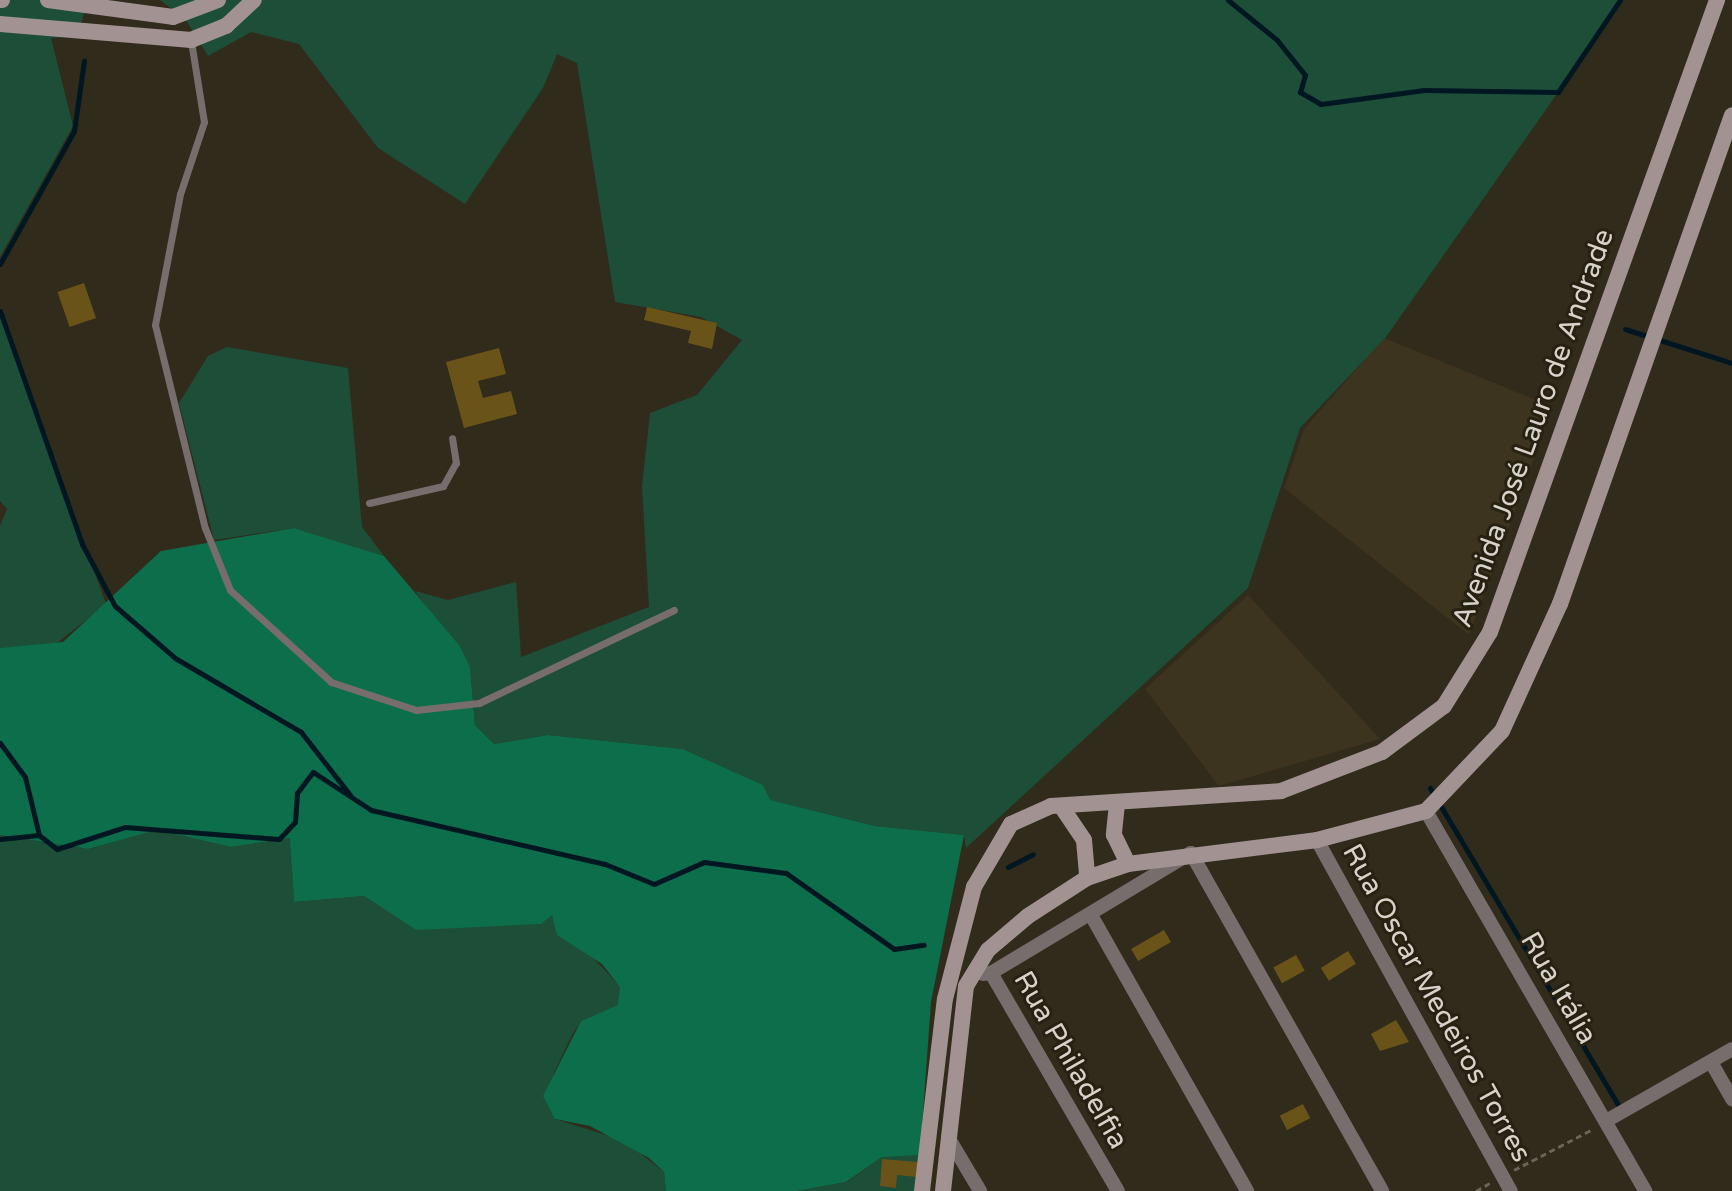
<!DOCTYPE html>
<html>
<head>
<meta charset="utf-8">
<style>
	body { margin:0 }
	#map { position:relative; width:1732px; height:1191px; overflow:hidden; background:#312b1c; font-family:"Varela Round",sans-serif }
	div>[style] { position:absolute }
	.built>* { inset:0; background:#3d341f }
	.green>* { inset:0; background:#1c4e38 }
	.forest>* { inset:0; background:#0d6e4b }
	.stream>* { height:5px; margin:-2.5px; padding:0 2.5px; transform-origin:2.5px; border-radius:2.5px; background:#001722 }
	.building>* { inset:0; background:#695318; transform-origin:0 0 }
	.path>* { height:3px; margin-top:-1.5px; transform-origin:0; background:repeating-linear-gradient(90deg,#6a6558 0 6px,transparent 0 10px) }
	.lane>* { height:7px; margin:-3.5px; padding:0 3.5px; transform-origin:3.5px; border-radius:3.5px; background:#776d6d }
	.street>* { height:14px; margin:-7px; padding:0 7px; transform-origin:7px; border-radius:7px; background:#776d6d }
	.secondary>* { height:16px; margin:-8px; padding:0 8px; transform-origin:8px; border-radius:8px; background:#a29392 }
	span { translate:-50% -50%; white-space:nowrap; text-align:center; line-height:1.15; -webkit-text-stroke:6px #272112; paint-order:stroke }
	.street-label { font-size:28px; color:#d7d3ca }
</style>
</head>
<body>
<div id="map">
	<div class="built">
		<div style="clip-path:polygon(1384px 338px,1553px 407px,1469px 635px,1284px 488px,1304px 429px)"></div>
		<div style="clip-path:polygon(1248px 595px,1380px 739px,1219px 786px,1145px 689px)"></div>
	</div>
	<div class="green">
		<div style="clip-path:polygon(0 0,88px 0,77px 36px,51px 38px,73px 126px,0 257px)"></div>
		<div style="clip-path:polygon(160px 0,1623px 0,1386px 337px,1300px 428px,1248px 588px,966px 848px,964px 835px,875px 826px,769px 800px,763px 785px,683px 749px,548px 735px,494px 744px,475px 725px,470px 667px,415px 591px,448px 600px,516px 582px,521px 657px,649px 607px,642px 486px,650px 413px,697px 395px,742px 340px,701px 317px,615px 302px,577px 63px,557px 54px,543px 88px,465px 204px,378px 148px,299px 44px,251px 32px,208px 56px,186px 20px)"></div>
		<div style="clip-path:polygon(0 309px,106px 604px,52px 647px,0 648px,0 526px,7px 509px,0 501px)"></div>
		<div style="clip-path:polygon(227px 347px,348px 368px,362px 527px,384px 556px,294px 528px,214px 540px,179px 403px,208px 356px)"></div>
		<div style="clip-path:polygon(157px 830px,231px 847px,291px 838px,294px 902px,364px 896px,416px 930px,552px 915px,620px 986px,619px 1005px,581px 1021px,572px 1035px,553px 1075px,555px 1119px,625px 1141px,664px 1172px,666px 1191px,0 1191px,0 835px,88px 849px)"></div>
		<div style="clip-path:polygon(904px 1152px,920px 1155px,918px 1191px,797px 1191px,847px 1182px,882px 1157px)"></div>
	</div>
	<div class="forest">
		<div style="clip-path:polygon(294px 528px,384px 556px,459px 645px,470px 667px,475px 725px,494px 744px,548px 735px,683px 749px,763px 785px,770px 800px,875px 826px,964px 835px,931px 1002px,920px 1155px,882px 1157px,846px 1182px,797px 1191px,666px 1191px,664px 1172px,649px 1158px,590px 1126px,555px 1119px,543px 1096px,581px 1021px,618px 1005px,620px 987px,602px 964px,557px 935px,552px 915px,541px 924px,416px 930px,364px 896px,294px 902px,290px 838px,231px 847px,157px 830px,88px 849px,0 835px,0 648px,63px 642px,161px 551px)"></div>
	</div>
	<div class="stream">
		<div style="left:1228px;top:0;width:63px;rotate:39.2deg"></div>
		<div style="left:1277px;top:40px;width:45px;rotate:51.3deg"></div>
		<div style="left:1305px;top:75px;width:18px;rotate:106deg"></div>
		<div style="left:1300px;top:92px;width:24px;rotate:30deg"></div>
		<div style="left:1321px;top:104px;width:104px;rotate:-7.7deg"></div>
		<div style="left:1424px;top:90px;width:134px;rotate:0.9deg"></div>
		<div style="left:1558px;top:92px;width:111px;rotate:-56deg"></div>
		<div style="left:0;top:264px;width:152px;rotate:-60.9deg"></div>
		<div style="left:74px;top:131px;width:71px;rotate:-81.9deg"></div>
		<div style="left:0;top:311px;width:247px;rotate:70.6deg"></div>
		<div style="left:82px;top:544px;width:70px;rotate:62deg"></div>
		<div style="left:115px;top:606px;width:79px;rotate:40.9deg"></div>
		<div style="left:175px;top:658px;width:146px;rotate:30.4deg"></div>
		<div style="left:301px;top:732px;width:80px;rotate:52.1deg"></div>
		<div style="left:1625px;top:329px;width:112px;rotate:17.6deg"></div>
		<div style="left:0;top:743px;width:42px;rotate:53.7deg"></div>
		<div style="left:25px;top:777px;width:60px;rotate:76.4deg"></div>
		<div style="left:39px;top:835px;width:23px;rotate:38deg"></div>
		<div style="left:57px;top:849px;width:71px;rotate:-17.9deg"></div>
		<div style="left:125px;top:827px;width:154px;rotate:4.5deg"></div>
		<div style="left:279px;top:839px;width:23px;rotate:-47deg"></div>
		<div style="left:295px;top:822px;width:29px;rotate:-86deg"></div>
		<div style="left:297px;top:793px;width:26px;rotate:-53deg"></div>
		<div style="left:313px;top:772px;width:69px;rotate:33.2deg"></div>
		<div style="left:371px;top:810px;width:240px;rotate:13deg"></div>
		<div style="left:605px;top:864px;width:53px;rotate:22.2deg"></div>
		<div style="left:654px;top:884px;width:55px;rotate:-23.7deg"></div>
		<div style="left:704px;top:862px;width:83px;rotate:7.6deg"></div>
		<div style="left:786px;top:873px;width:132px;rotate:35.1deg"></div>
		<div style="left:894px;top:949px;width:30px;rotate:-8deg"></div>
		<div style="left:1430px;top:788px;width:368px;rotate:59.3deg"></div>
		<div style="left:0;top:839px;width:39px;rotate:-6deg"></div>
		<div style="left:1008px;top:867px;width:28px;rotate:-27deg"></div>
	</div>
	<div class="building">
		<div style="left:84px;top:283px;width:37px;height:28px;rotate:71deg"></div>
		<div style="clip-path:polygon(647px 307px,717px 323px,712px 349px,688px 343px,691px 331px,644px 320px)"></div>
		<div style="clip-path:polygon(499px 348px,506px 374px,478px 381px,483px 398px,511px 391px,517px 414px,464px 428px,446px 362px)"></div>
		<div style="left:1164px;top:930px;width:14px;height:38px;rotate:60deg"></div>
		<div style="left:1348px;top:951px;width:15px;height:32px;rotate:58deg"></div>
		<div style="left:1296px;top:955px;width:18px;height:26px;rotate:61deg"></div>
		<div style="clip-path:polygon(1396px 1020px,1409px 1042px,1380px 1051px,1371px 1034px)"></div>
		<div style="left:1303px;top:1104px;width:16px;height:26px;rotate:63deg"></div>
		<div style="clip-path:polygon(882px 1159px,918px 1162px,917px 1177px,897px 1175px,896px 1188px,880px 1186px)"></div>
	</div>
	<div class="path">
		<div style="left:1514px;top:1170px;width:89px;rotate:-27.4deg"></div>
		<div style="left:1476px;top:1191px;width:16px;rotate:-30deg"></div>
	</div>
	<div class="lane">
		<div style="left:191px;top:41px;width:82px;rotate:80.9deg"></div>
		<div style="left:204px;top:122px;width:76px;rotate:108.4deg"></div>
		<div style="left:180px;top:194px;width:133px;rotate:100.8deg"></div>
		<div style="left:155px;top:325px;width:209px;rotate:76.2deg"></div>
		<div style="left:205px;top:528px;width:67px;rotate:68deg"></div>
		<div style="left:230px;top:590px;width:137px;rotate:42.3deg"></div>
		<div style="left:331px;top:682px;width:89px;rotate:18.2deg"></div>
		<div style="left:416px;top:710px;width:63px;rotate:-6.3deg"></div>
		<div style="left:479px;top:703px;width:216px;rotate:-25.5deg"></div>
		<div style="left:369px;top:503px;width:76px;rotate:-12.9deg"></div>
		<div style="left:443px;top:486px;width:26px;rotate:-61deg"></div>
		<div style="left:456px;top:463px;width:25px;rotate:-99deg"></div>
	</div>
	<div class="street">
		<div style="left:1426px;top:811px;width:439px;rotate:60deg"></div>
		<div style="left:1317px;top:840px;width:401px;rotate:61.1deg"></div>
		<div style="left:1091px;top:915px;width:317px;rotate:60.5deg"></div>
		<div style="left:991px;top:973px;width:233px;rotate:-31deg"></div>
		<div style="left:1191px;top:853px;width:388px;rotate:60.5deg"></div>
		<div style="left:983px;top:974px;width:8px;rotate:-7deg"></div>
		<div style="left:991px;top:973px;width:252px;rotate:59.8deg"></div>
		<div style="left:1711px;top:1062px;width:43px;rotate:60.4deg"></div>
		<div style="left:1606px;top:1121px;width:145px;rotate:-29.7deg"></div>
		<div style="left:948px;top:1137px;width:63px;rotate:59.3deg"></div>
	</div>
	<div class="secondary">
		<div style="left:0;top:0;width:2px"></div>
		<div style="left:48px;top:0;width:126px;rotate:7.7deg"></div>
		<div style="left:173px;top:17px;width:48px;rotate:-20.7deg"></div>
		<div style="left:0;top:24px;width:192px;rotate:4.8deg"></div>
		<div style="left:191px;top:40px;width:38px;rotate:-22deg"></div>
		<div style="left:226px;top:26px;width:38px;rotate:-43deg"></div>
		<div style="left:1117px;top:804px;width:31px;rotate:96deg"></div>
		<div style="left:1114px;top:835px;width:32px;rotate:64deg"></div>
		<div style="left:1061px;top:806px;width:41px;rotate:55.9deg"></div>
		<div style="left:1084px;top:840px;width:38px;rotate:85deg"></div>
		<div style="left:922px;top:1191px;width:193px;rotate:-83.2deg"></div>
		<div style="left:945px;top:999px;width:116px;rotate:-75.5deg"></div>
		<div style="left:974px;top:887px;width:73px;rotate:-59.6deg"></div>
		<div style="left:1011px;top:824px;width:44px;rotate:-24.2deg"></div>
		<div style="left:1051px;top:806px;width:230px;rotate:-3.7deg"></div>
		<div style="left:1281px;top:791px;width:108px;rotate:-21.1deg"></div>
		<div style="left:1382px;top:752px;width:77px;rotate:-36.6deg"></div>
		<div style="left:1444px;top:706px;width:87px;rotate:-58.1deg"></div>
		<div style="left:1490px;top:632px;width:672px;rotate:-70.24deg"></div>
		<div style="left:943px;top:1191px;width:206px;rotate:-83.6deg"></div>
		<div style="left:966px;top:986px;width:42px;rotate:-58.6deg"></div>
		<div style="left:988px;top:950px;width:52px;rotate:-40.4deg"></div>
		<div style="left:1028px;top:916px;width:70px;rotate:-32.8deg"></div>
		<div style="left:1087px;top:878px;width:43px;rotate:-18.9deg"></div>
		<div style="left:1128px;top:864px;width:191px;rotate:-7.2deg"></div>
		<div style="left:1317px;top:840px;width:113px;rotate:-14.9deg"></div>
		<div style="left:1426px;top:811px;width:110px;rotate:-46.5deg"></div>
		<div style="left:1502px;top:731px;width:140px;rotate:-65.5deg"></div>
		<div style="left:1560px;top:604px;width:518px;rotate:-70.62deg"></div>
	</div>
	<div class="street-label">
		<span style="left:1533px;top:428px;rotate:-70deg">Avenida José Lauro de Andrade</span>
		<span style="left:1559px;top:988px;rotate:60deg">Rua Itália</span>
		<span style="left:1437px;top:1003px;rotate:61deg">Rua Oscar Medeiros Torres</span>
		<span style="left:1071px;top:1060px;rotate:60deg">Rua Philadelfia</span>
	</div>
</div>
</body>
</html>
